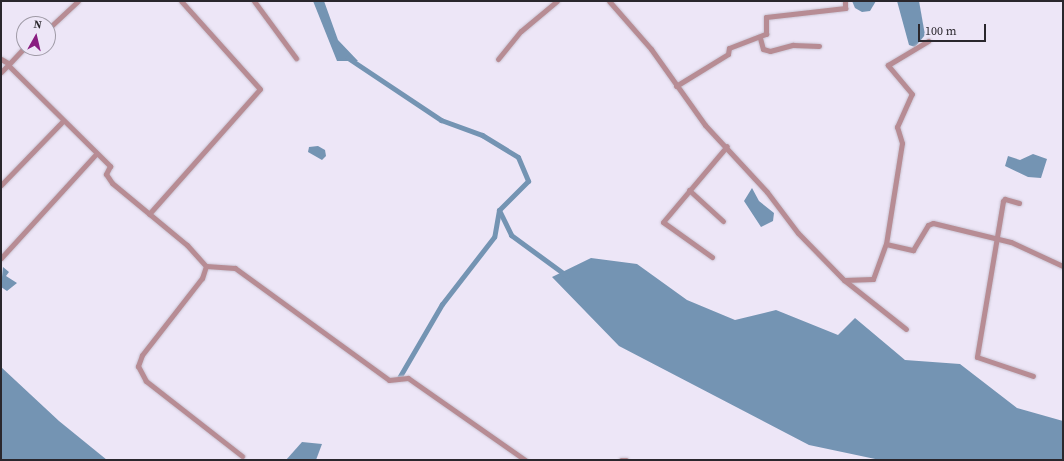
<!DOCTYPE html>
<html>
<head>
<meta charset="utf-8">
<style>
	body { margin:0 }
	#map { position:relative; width:1064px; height:461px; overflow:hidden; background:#ede6f7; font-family:"Source Serif 4",serif }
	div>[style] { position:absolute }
	.water>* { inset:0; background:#7494b3 }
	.canal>* { height:5px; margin:-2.5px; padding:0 2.5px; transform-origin:2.5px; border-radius:2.5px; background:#7494b3 }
	.roads { filter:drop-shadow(0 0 1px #cac4d3) drop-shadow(0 0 1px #cac4d3) }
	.minor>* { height:5px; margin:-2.5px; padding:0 2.5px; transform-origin:2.5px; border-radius:2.5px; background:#b78c94 }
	span { translate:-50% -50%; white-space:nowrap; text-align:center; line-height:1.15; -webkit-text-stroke:3.5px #ede6f7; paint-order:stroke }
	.frame { position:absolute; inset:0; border:2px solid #2a272d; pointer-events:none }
	.north { position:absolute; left:16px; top:16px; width:40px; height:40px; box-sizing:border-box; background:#ede6f7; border:1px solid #9f9aa6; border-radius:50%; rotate:8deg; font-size:11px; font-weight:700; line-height:16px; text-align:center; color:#2a272d }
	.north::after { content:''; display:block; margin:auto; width:14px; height:18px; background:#8a1d81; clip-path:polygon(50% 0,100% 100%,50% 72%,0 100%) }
	.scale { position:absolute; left:918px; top:24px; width:68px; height:18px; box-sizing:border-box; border:2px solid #2a272d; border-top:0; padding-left:5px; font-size:12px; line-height:14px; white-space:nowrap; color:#2a272d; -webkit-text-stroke:3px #ede6f7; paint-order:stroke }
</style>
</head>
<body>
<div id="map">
	<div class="water">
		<div style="clip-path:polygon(313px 1px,324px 1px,338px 40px,358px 61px,337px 61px)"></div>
		<div style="clip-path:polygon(852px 1px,876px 1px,870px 11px,862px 12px,855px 8px)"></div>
		<div style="clip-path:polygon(897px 1px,919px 1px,925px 35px,915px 47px,909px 45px)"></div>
		<div style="clip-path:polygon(318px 146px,325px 150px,326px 156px,322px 160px,308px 152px,309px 147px)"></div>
		<div style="clip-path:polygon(1033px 154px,1047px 159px,1041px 178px,1028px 177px,1005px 166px,1008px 156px,1020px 160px)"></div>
		<div style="clip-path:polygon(752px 188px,759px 201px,774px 213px,773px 221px,761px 227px,744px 201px)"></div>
		<div style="clip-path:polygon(591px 258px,637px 264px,687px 300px,735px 320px,776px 310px,838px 335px,855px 318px,905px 360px,960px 364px,1017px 408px,1063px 421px,1063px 460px,880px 460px,809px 445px,619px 346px,552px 277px)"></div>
		<div style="clip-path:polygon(3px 267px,9px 272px,6px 276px,17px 283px,7px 291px,1px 287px)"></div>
		<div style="clip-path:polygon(1px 367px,59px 421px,107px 460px,1px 460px)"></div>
		<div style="clip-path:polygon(302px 442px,322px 444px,316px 460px,286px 460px)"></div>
	</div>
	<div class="canal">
		<div style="left:348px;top:58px;width:112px;rotate:33.7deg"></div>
		<div style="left:441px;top:120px;width:44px;rotate:20.1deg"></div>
		<div style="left:482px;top:135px;width:42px;rotate:31.4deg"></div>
		<div style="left:518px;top:157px;width:26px;rotate:67deg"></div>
		<div style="left:528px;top:181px;width:41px;rotate:135deg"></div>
		<div style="left:499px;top:210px;width:27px;rotate:100deg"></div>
		<div style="left:494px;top:237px;width:85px;rotate:127.8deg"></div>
		<div style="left:442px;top:304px;width:86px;rotate:120.2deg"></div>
		<div style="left:499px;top:210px;width:28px;rotate:64deg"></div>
		<div style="left:511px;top:235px;width:69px;rotate:36.2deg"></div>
	</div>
	<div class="roads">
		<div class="minor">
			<div style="left:254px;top:1px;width:71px;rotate:53.6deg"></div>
			<div style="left:609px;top:1px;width:64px;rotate:48.8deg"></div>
			<div style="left:651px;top:49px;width:93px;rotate:54.6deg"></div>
			<div style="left:705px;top:125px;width:91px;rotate:47.2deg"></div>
			<div style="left:767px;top:192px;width:51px;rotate:52.9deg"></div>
			<div style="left:798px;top:233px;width:66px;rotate:45.6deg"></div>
			<div style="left:844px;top:280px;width:29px;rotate:-2deg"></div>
			<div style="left:873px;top:279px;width:37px;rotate:-70deg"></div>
			<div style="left:886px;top:244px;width:102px;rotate:-81deg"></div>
			<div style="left:902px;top:143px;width:17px;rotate:-107deg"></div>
			<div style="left:897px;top:127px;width:36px;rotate:-66deg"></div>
			<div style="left:912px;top:94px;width:38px;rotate:-130deg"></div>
			<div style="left:888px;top:65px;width:47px;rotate:-31deg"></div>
			<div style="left:48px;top:29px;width:41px;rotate:-43deg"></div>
			<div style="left:760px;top:38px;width:11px;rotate:75deg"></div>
			<div style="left:763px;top:49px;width:7px;rotate:16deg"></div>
			<div style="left:770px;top:51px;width:24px;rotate:-15deg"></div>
			<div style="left:793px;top:45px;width:26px;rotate:2deg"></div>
			<div style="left:24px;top:48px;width:23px;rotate:133deg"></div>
			<div style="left:8px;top:65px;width:144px;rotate:44.7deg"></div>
			<div style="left:110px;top:166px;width:9px;rotate:117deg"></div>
			<div style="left:106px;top:174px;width:11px;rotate:56deg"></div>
			<div style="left:112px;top:183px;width:97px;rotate:39.6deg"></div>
			<div style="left:187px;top:245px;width:28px;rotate:48deg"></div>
			<div style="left:206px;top:266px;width:29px;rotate:4deg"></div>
			<div style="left:235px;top:268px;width:190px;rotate:36deg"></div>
			<div style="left:389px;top:380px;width:19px;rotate:-6deg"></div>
			<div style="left:408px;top:378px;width:143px;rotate:35deg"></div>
			<div style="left:1px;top:59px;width:8px;rotate:30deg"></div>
			<div style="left:498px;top:59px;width:36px;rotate:-51deg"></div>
			<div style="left:521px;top:31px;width:47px;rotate:-39.8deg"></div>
			<div style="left:1px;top:72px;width:10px;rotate:-45deg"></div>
			<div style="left:676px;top:86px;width:61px;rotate:-31.6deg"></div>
			<div style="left:728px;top:54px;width:6px;rotate:-81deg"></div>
			<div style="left:729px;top:48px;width:40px;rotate:-21deg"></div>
			<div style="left:766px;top:34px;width:17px;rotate:-90deg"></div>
			<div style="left:766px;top:17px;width:80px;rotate:-6.5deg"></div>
			<div style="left:845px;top:8px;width:7px;rotate:-90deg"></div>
			<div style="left:1px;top:185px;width:89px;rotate:-45.9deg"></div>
			<div style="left:689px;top:190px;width:46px;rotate:42.4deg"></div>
			<div style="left:1019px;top:203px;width:15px;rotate:-164deg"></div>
			<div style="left:1005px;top:199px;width:3px;rotate:135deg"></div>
			<div style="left:1003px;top:201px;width:158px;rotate:99.5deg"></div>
			<div style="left:977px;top:357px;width:59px;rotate:18.7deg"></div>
			<div style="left:149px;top:214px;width:167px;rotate:-48.4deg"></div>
			<div style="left:260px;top:89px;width:118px;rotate:-131.9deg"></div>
			<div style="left:886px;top:244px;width:28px;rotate:13deg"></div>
			<div style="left:913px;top:250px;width:29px;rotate:-59deg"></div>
			<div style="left:928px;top:225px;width:5px;rotate:-22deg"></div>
			<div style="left:933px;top:223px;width:80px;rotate:13.7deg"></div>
			<div style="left:1011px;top:242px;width:57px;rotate:24.8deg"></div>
			<div style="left:712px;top:257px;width:60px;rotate:-144.5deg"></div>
			<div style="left:663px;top:222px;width:99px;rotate:-49.9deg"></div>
			<div style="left:1px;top:258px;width:141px;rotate:-47.6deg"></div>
			<div style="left:206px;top:266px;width:13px;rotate:108deg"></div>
			<div style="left:202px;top:278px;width:98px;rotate:127.9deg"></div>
			<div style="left:142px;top:355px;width:12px;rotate:110deg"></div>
			<div style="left:138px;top:366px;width:17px;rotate:62deg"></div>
			<div style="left:146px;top:381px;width:122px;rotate:38deg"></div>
			<div style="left:844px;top:280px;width:79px;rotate:38.3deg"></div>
			<div style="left:621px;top:460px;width:5px"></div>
		</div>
	</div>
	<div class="frame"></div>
	<div class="north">N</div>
	<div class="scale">100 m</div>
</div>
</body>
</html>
